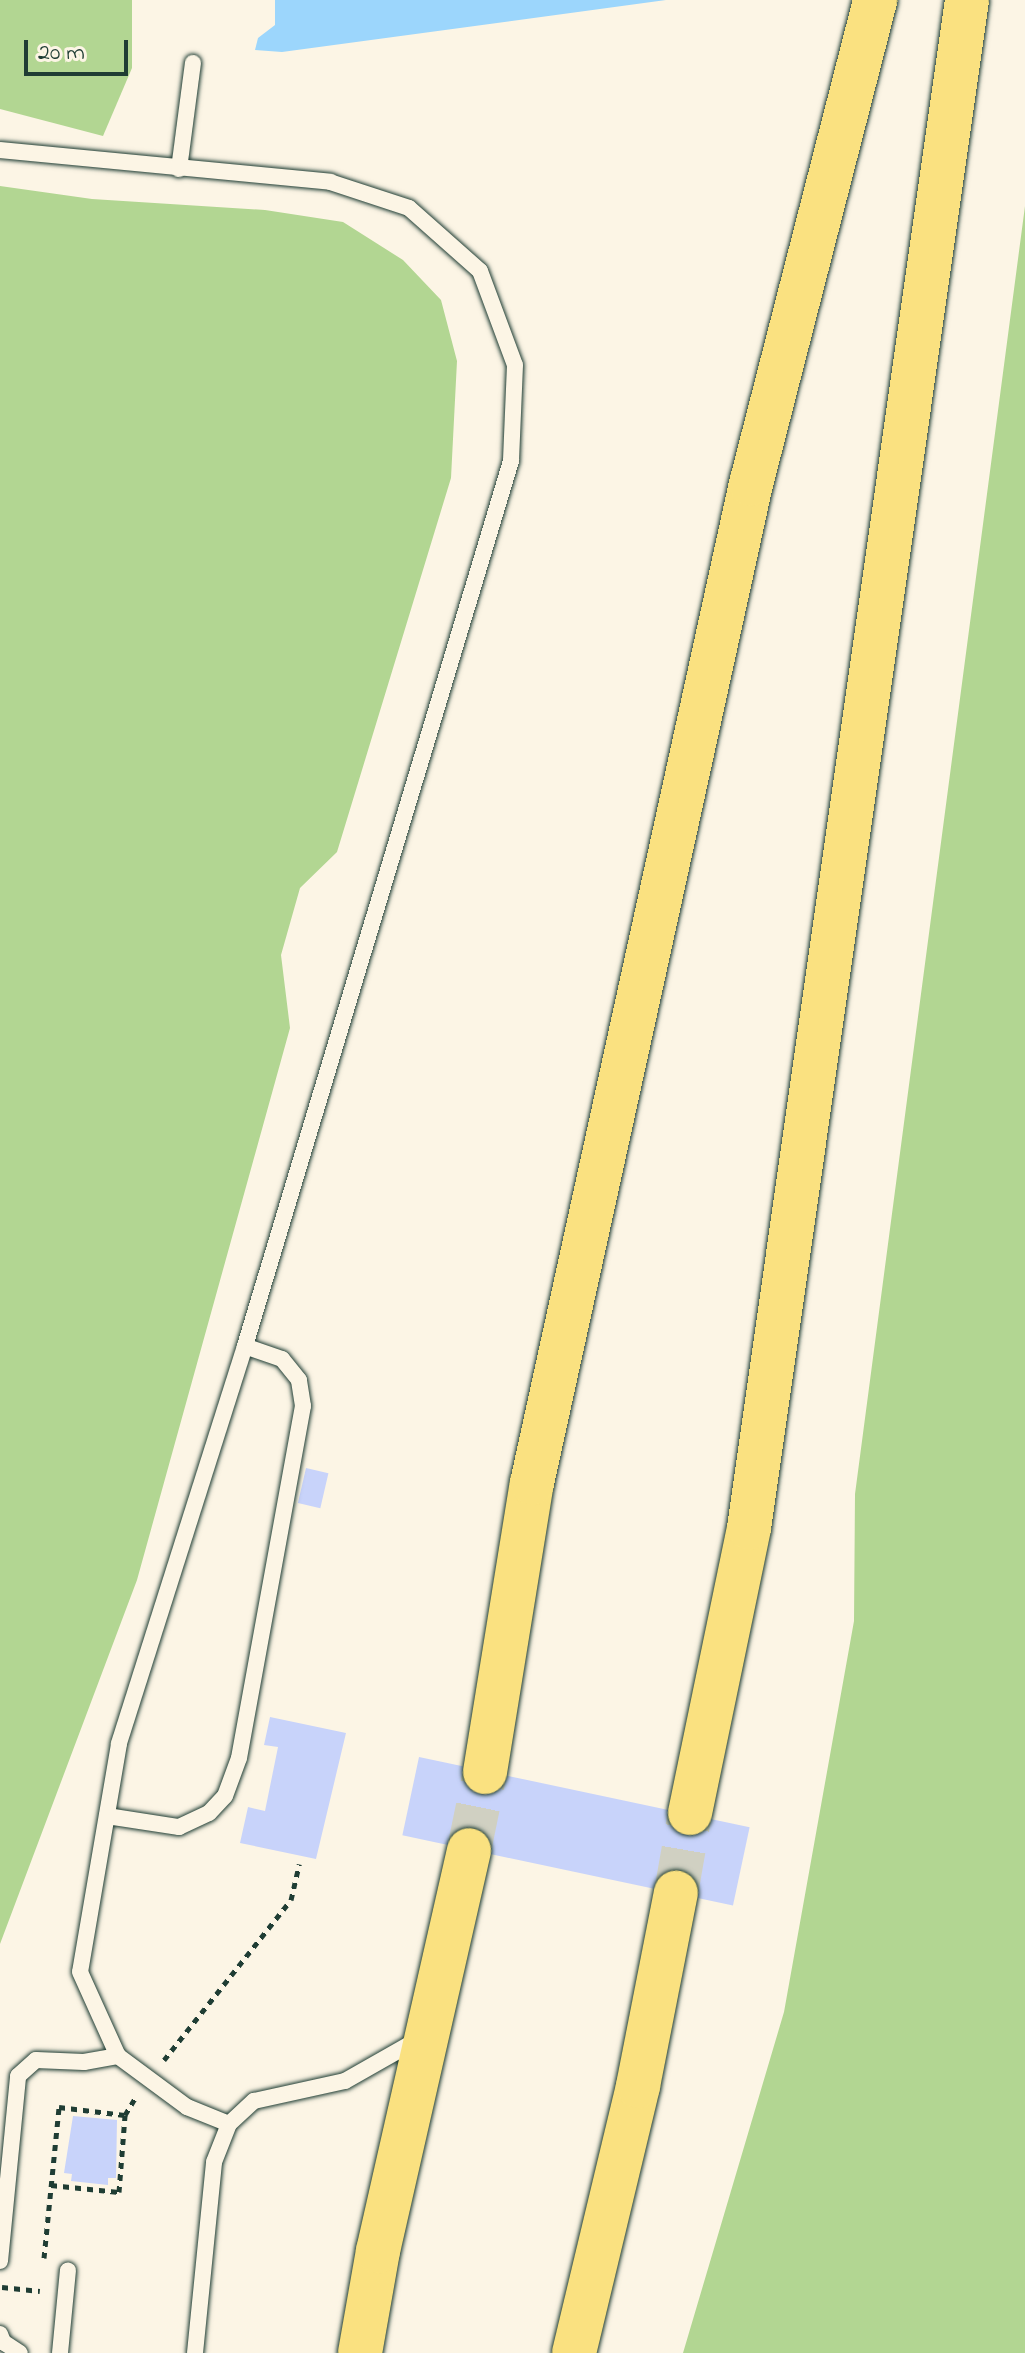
<!DOCTYPE html>
<html>
<head>
<meta charset="utf-8">
<style>
	body { margin:0 }
	#map { position:relative; width:1025px; height:2353px; overflow:hidden; background:#fcf5e5; font-family:"Indie Flower",sans-serif }
	div>[style] { position:absolute }
	.green>* { inset:0; background:#b2d692 }
	.water>* { inset:0; background:#9cd6fc }
	.building>* { inset:0; background:#c8d3fa; transform-origin:0 0 }
	.motorway-tunnel>* { height:44px; margin-top:-22px; transform-origin:0; background:repeating-linear-gradient(90deg,#d0d0c2 0 44px,transparent 0 66px) }
	.path>* { height:5px; margin-top:-2.5px; transform-origin:0; background:repeating-linear-gradient(90deg,#1f3d34 0 6px,transparent 0 12px) }
	.roads { filter:drop-shadow(0 0 2px #1f3d34) drop-shadow(0 0 2px #1f3d34) }
	.service>* { height:16px; margin:-8px; padding:0 8px; transform-origin:8px; border-radius:8px; background:#fcf5e5 }
	.motorway>* { height:44px; margin:-22px; padding:0 22px; transform-origin:22px; border-radius:22px; background:#fae180 }
	span { translate:-50% -50%; white-space:nowrap; text-align:center; line-height:1.15; -webkit-text-stroke:6px #fcf5e5; paint-order:stroke }
	.scale { position:absolute; left:24px; top:40px; width:104px; height:36px; box-sizing:border-box; border:4px solid #1f3d34; border-top:0; padding-left:10px; font-size:24px; line-height:28px; white-space:nowrap; color:#1f3d34; -webkit-text-stroke:6px #fcf5e5; paint-order:stroke }
</style>
</head>
<body>
<div id="map">
	<div class="green">
		<div style="clip-path:polygon(0 0,132px 0,132px 68px,103px 136px,0 109px)"></div>
		<div style="clip-path:polygon(0 186px,92px 199px,265px 210px,343px 222px,403px 260px,441px 300px,457px 361px,451px 478px,337px 852px,300px 888px,281px 955px,290px 1028px,137px 1580px,0 1944px)"></div>
		<div style="clip-path:polygon(1025px 206px,1025px 2353px,683px 2353px,784px 2012px,854px 1621px,855px 1494px)"></div>
	</div>
	<div class="water">
		<div style="clip-path:polygon(275px 0,666px 0,282px 52px,255px 50px,258px 38px,275px 25px)"></div>
	</div>
	<div class="building">
		<div style="left:306px;top:1468px;width:23px;height:36px;rotate:13deg"></div>
		<div style="clip-path:polygon(270px 1717px,346px 1733px,316px 1859px,240px 1843px,248px 1807px,265px 1811px,278px 1747px,264px 1745px)"></div>
		<div style="left:419px;top:1757px;width:338px;height:80px;rotate:12deg"></div>
		<div style="clip-path:polygon(73px 2116px,117px 2120px,116px 2178px,108px 2178px,108px 2185px,71px 2181px,72px 2174px,64px 2173px)"></div>
	</div>
	<div class="motorway-tunnel">
		<div style="left:469px;top:1850px;width:80px;rotate:-78.4deg"></div>
		<div style="left:676px;top:1893px;width:81px;rotate:-80.1deg"></div>
	</div>
	<div class="path">
		<div style="left:164px;top:2060px;width:204px;rotate:-51.6deg"></div>
		<div style="left:291px;top:1900px;width:37px;rotate:-77deg"></div>
		<div style="left:51px;top:2185px;width:68px;rotate:5.9deg"></div>
		<div style="left:119px;top:2192px;width:77px;rotate:-85.5deg"></div>
		<div style="left:125px;top:2115px;width:21px;rotate:-59deg"></div>
		<div style="left:44px;top:2258px;width:152px;rotate:-84.3deg"></div>
		<div style="left:59px;top:2107px;width:66px;rotate:6.9deg"></div>
		<div style="left:2px;top:2287px;width:38px;rotate:6deg"></div>
	</div>
	<div class="roads">
		<div class="service">
			<div style="left:0;top:150px;width:332px;rotate:5.5deg"></div>
			<div style="left:330px;top:182px;width:83px;rotate:18.2deg"></div>
			<div style="left:409px;top:208px;width:95px;rotate:41.6deg"></div>
			<div style="left:480px;top:271px;width:100px;rotate:69.6deg"></div>
			<div style="left:515px;top:365px;width:96px;rotate:92.4deg"></div>
			<div style="left:511px;top:461px;width:924px;rotate:106.73deg"></div>
			<div style="left:245px;top:1346px;width:417px;rotate:107.6deg"></div>
			<div style="left:119px;top:1744px;width:231px;rotate:99.7deg"></div>
			<div style="left:80px;top:1972px;width:92px;rotate:65.7deg"></div>
			<div style="left:118px;top:2056px;width:86px;rotate:36.5deg"></div>
			<div style="left:187px;top:2107px;width:45px;rotate:22deg"></div>
			<div style="left:179px;top:169px;width:107px;rotate:-82.5deg"></div>
			<div style="left:107px;top:1816px;width:73px;rotate:8.7deg"></div>
			<div style="left:179px;top:1827px;width:33px;rotate:-25deg"></div>
			<div style="left:209px;top:1813px;width:23px;rotate:-47deg"></div>
			<div style="left:225px;top:1796px;width:40px;rotate:-69.8deg"></div>
			<div style="left:239px;top:1758px;width:358px;rotate:-79.7deg"></div>
			<div style="left:303px;top:1406px;width:26px;rotate:-99deg"></div>
			<div style="left:299px;top:1380px;width:27px;rotate:-129deg"></div>
			<div style="left:282px;top:1359px;width:39px;rotate:-161deg"></div>
			<div style="left:0;top:2261px;width:186px;rotate:-84.4deg"></div>
			<div style="left:18px;top:2076px;width:24px;rotate:-42deg"></div>
			<div style="left:36px;top:2060px;width:48px;rotate:2.4deg"></div>
			<div style="left:84px;top:2062px;width:35px;rotate:-10deg"></div>
			<div style="left:0;top:2334px;width:9px;rotate:69deg"></div>
			<div style="left:3px;top:2342px;width:20px;rotate:33deg"></div>
			<div style="left:60px;top:2353px;width:83px;rotate:-84.5deg"></div>
			<div style="left:195px;top:2353px;width:192px;rotate:-84.3deg"></div>
			<div style="left:214px;top:2162px;width:41px;rotate:-68.5deg"></div>
			<div style="left:229px;top:2124px;width:34px;rotate:-43deg"></div>
			<div style="left:254px;top:2101px;width:93px;rotate:-12.4deg"></div>
			<div style="left:345px;top:2081px;width:85px;rotate:-29.6deg"></div>
		</div>
		<div class="motorway">
			<div style="left:485px;top:1772px;width:293px;rotate:-80.8deg"></div>
			<div style="left:532px;top:1483px;width:1023px;rotate:-77.64deg"></div>
			<div style="left:751px;top:484px;width:500px;rotate:-75.6deg"></div>
			<div style="left:690px;top:1813px;width:291px;rotate:-78.3deg"></div>
			<div style="left:749px;top:1528px;width:1543px;rotate:-81.88deg"></div>
			<div style="left:360px;top:2353px;width:104px;rotate:-80deg"></div>
			<div style="left:378px;top:2251px;width:411px;rotate:-77.2deg"></div>
			<div style="left:574px;top:2353px;width:275px;rotate:-76.5deg"></div>
			<div style="left:638px;top:2086px;width:197px;rotate:-78.9deg"></div>
		</div>
	</div>
	<div class="scale">20 m</div>
</div>
</body>
</html>
